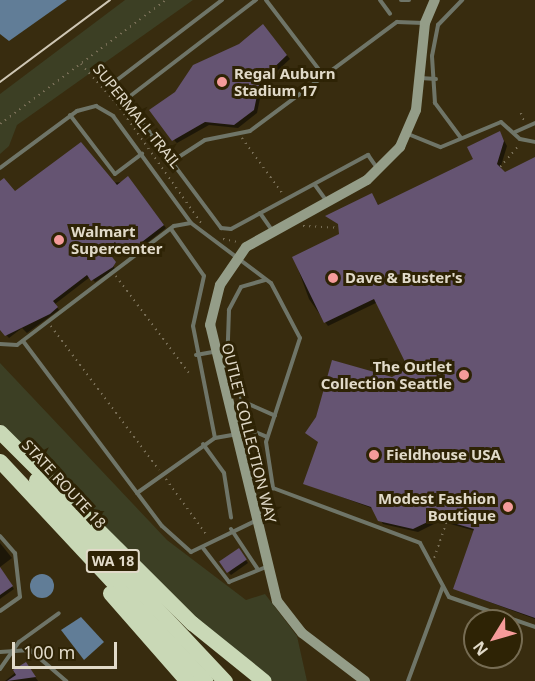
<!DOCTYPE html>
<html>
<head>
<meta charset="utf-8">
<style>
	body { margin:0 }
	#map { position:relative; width:535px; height:681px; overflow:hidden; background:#382c0f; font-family:"Noto Sans",sans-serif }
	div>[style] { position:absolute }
	.green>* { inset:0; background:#3c3f24 }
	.water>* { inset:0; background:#617d97 }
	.round { border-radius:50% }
	.shadow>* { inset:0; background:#0007 }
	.building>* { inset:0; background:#655472; transform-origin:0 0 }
	.path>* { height:1.5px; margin-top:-0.75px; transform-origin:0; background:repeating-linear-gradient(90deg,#786e56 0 1.5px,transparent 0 6px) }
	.lane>* { height:4px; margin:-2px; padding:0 2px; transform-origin:2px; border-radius:2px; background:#6f7568 }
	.secondary>* { height:10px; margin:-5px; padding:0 5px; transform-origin:5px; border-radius:5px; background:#949d88 }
	.highway>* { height:15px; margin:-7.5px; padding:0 7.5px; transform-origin:7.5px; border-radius:7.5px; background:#c9d8b6 }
	.rail>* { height:2px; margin:-1px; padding:0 1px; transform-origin:1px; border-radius:1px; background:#cec6b4 }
	.dots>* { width:16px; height:16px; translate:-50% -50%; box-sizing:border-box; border:3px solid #2e2305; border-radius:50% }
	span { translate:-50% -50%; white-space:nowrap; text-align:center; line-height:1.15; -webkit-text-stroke:6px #2e2305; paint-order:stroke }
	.shield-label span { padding:2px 4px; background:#2e2305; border:2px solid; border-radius:4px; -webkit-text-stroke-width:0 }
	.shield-label { font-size:14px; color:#e1dac9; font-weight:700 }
	.poi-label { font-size:15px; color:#e1dac9; font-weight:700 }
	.left { translate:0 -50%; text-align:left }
	.right { translate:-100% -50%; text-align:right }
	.street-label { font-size:15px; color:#e1dac9 }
	.north { position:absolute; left:463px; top:609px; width:60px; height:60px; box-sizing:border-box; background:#2e2305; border:2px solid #766c53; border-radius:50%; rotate:233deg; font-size:16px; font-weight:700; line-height:24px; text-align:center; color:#e1dac9 }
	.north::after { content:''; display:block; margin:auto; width:21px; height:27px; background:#f59b9a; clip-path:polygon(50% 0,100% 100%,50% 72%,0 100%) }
	.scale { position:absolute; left:12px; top:642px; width:105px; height:27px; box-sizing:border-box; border:3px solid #e1dac9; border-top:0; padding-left:8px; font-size:18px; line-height:21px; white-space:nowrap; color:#e1dac9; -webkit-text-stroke:4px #2e2305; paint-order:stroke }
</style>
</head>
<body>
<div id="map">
	<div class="green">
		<div style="clip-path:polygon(125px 0,193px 0,17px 125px,9px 146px,0 154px,0 94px)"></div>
		<div style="clip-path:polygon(0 363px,167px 540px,246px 600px,265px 594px,297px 636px,307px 681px,273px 681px,232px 652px,0 424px)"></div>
	</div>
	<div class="water">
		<div style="clip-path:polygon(0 0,67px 0,9px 41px,0 34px)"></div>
		<div class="round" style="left:30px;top:574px;width:24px;height:24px"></div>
		<div style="clip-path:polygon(81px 617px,104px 642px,84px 660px,61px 630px)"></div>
	</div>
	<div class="shadow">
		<div style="clip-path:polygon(267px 30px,290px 59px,263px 84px,257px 113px,238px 128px,209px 125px,177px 143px,174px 140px,240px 46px)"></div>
		<div style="clip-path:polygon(500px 133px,507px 146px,500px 169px,505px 173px,535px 159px,535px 619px,455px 589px,475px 531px,440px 521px,418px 532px,383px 524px,374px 509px,304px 483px,392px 378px,410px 369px,378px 302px,328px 326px,309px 299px,294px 258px,341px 235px,372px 195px,379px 206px,475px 159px)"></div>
		<div style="clip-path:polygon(131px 181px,166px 228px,129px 257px,118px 244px,108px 252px,115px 269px,95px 282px,90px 277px,55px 304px,59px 310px,27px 333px,22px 328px,9px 338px,0 328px,0 183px,15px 193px)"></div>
		<div style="clip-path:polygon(0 543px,12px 558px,0 567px)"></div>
		<div style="clip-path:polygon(241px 553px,248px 563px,231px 575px,229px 573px)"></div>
		<div style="clip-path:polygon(0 568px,14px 589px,0 599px)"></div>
		<div style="clip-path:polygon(26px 664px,38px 681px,5px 681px)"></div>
	</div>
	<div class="building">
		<div style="clip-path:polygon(263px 24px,287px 55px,260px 81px,254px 110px,234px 125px,205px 122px,172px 141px,149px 110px,175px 92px,193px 65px,239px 44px)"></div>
		<div style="clip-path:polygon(500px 131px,504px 141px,497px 164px,505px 172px,535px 157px,535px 618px,453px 589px,474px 529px,436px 518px,413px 529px,378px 521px,371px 507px,303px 484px,318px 442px,305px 433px,316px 417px,332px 360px,392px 377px,408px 368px,374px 299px,324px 323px,292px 257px,339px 234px,338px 224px,325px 216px,372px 193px,378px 205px,473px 159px,467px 147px)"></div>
		<div style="clip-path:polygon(81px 142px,117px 185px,128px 176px,164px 225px,125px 255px,115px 242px,106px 249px,116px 262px,113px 267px,91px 281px,87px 275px,53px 301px,58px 307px,50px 314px,5px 336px,0 330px,0 181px,4px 178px,15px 191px)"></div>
		<div style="left:239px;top:548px;width:14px;height:24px;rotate:56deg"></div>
		<div style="clip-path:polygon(0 567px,13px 586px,0 595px)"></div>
		<div style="clip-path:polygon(26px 662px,36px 677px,7px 681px,16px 675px,13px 670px)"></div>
	</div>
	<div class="path">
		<div style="left:81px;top:64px;width:54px;rotate:48deg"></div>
		<div style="left:117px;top:104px;width:147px;rotate:54.7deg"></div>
		<div style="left:521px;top:113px;width:11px;rotate:68deg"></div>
		<div style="left:0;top:124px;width:207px;rotate:-36.8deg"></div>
		<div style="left:242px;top:138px;width:69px;rotate:53.8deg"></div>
		<div style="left:500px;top:167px;width:29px;rotate:-49deg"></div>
		<div style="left:303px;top:226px;width:34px;rotate:3deg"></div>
		<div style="left:223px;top:239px;width:15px;rotate:11deg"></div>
		<div style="left:116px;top:276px;width:121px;rotate:53deg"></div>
		<div style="left:51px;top:326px;width:180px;rotate:53.1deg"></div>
		<div style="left:166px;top:479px;width:68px;rotate:54deg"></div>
		<div style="left:434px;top:558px;width:39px;rotate:-71deg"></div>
	</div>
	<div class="lane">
		<div style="left:222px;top:0;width:137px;rotate:142.7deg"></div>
		<div style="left:113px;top:83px;width:181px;rotate:53.3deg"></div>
		<div style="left:221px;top:228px;width:10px;rotate:6deg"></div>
		<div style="left:231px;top:229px;width:156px;rotate:-28.4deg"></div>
		<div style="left:368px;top:155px;width:16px;rotate:55deg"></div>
		<div style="left:266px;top:0;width:96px;rotate:52.7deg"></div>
		<div style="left:380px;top:0;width:17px;rotate:54deg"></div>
		<div style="left:401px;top:0;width:8px"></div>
		<div style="left:420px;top:78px;width:16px;rotate:4deg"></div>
		<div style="left:125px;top:100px;width:165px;rotate:-37.4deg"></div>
		<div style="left:70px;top:115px;width:74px;rotate:52.7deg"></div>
		<div style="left:115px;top:174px;width:34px;rotate:-37deg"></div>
		<div style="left:515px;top:132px;width:22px;rotate:-24deg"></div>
		<div style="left:408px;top:134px;width:35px;rotate:22deg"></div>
		<div style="left:441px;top:147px;width:65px;rotate:-22.6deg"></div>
		<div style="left:501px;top:122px;width:25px;rotate:42deg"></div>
		<div style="left:520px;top:139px;width:15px;rotate:11deg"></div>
		<div style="left:461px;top:138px;width:44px;rotate:-126.6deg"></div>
		<div style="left:435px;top:103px;width:47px;rotate:-93.7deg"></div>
		<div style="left:432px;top:56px;width:32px;rotate:-79deg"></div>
		<div style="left:438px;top:25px;width:35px;rotate:-46deg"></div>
		<div style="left:171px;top:162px;width:40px;rotate:-32.9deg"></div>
		<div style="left:205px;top:140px;width:46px;rotate:-11.3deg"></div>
		<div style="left:250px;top:131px;width:183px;rotate:-36.6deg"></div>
		<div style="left:397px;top:22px;width:27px;rotate:2deg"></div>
		<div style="left:0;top:168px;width:96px;rotate:-36.5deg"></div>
		<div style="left:77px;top:111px;width:20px;rotate:-15deg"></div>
		<div style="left:96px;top:106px;width:20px;rotate:30deg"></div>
		<div style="left:113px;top:116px;width:132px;rotate:53.9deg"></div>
		<div style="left:315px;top:185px;width:19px;rotate:54deg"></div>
		<div style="left:260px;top:213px;width:19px;rotate:55deg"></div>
		<div style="left:171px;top:229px;width:57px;rotate:54.9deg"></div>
		<div style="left:204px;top:276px;width:51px;rotate:102.4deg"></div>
		<div style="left:193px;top:326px;width:114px;rotate:78.9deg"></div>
		<div style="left:265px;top:280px;width:25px;rotate:164deg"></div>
		<div style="left:241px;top:287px;width:26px;rotate:118deg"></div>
		<div style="left:229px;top:310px;width:38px;rotate:92deg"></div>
		<div style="left:228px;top:348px;width:55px;rotate:75.2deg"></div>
		<div style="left:242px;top:401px;width:36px;rotate:24deg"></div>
		<div style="left:23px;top:341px;width:231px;rotate:53.1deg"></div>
		<div style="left:162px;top:526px;width:39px;rotate:42deg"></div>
		<div style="left:191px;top:552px;width:71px;rotate:-25.8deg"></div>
		<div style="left:0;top:344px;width:17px;rotate:3deg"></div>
		<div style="left:17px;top:345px;width:197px;rotate:-37.2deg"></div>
		<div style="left:174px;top:226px;width:17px;rotate:-10deg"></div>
		<div style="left:191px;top:223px;width:100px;rotate:36.9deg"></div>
		<div style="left:271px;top:283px;width:62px;rotate:62.2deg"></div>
		<div style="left:300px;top:338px;width:109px;rotate:108.1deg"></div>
		<div style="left:266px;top:442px;width:47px;rotate:81.3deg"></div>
		<div style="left:273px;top:488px;width:157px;rotate:20.5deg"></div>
		<div style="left:420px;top:543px;width:61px;rotate:61.8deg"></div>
		<div style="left:449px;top:597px;width:91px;rotate:19.2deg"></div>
		<div style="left:196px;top:355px;width:17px;rotate:-10deg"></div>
		<div style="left:203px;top:444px;width:36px;rotate:54deg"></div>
		<div style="left:224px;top:473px;width:45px;rotate:81deg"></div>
		<div style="left:137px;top:493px;width:95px;rotate:-35.2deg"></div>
		<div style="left:215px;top:438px;width:39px;rotate:-10deg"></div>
		<div style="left:253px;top:431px;width:15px;rotate:23deg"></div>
		<div style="left:231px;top:529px;width:47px;rotate:56.3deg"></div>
		<div style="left:0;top:536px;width:23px;rotate:49deg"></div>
		<div style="left:15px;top:553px;width:44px;rotate:83.5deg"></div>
		<div style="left:20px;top:597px;width:24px;rotate:145deg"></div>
		<div style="left:203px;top:548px;width:43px;rotate:52.6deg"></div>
		<div style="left:229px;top:582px;width:40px;rotate:-22deg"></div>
		<div style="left:0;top:652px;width:30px;rotate:-4deg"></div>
		<div style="left:30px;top:650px;width:48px;rotate:40.7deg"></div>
		<div style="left:0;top:669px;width:33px;rotate:-55deg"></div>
		<div style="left:19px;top:642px;width:49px;rotate:-35.9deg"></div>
		<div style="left:408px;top:681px;width:101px;rotate:-69.8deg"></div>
	</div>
	<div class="secondary">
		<div style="left:365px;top:681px;width:79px;rotate:-142.7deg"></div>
		<div style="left:302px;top:633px;width:41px;rotate:-128deg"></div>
		<div style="left:277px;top:601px;width:284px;rotate:-103.6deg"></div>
		<div style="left:210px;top:325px;width:41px;rotate:-76deg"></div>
		<div style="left:220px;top:285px;width:46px;rotate:-55.6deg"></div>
		<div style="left:246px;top:247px;width:138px;rotate:-29deg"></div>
		<div style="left:367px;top:180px;width:47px;rotate:-45deg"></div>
		<div style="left:400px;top:147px;width:40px;rotate:-66.6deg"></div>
		<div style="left:416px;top:110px;width:87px;rotate:-84.1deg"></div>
		<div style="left:425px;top:23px;width:25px;rotate:-67deg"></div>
	</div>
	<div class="highway">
		<div style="left:0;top:432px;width:271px;rotate:44.9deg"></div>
		<div style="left:192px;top:623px;width:92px;rotate:38.9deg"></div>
		<div style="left:0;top:461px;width:301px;rotate:47deg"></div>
		<div style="left:36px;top:480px;width:276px;rotate:46.8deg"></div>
		<div style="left:110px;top:593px;width:117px;rotate:48.8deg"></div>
	</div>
	<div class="rail">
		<div style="left:0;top:82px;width:137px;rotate:-36.7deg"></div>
	</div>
	<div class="dots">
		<div style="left:222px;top:82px;background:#f59b9a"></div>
		<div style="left:59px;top:240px;background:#f59b9a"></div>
		<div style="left:333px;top:278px;background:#f59b9a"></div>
		<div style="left:464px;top:375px;background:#f59b9a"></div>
		<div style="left:374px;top:455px;background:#f59b9a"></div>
		<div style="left:508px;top:507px;background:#f59b9a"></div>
	</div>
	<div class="shield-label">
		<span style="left:113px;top:561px">WA 18</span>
	</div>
	<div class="poi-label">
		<span class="left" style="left:234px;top:82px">Regal Auburn<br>Stadium 17</span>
		<span class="left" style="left:71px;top:240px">Walmart<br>Supercenter</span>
		<span class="left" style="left:345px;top:278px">Dave &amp; Buster's</span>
		<span class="right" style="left:452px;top:375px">The Outlet<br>Collection Seattle</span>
		<span class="left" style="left:386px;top:455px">Fieldhouse USA</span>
		<span class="right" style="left:496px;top:507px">Modest Fashion<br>Boutique</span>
	</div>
	<div class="street-label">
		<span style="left:137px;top:116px;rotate:51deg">SUPERMALL TRAIL</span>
		<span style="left:249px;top:433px;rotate:76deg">OUTLET COLLECTION WAY</span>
		<span style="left:64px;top:484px;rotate:47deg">STATE ROUTE 18</span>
	</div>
	<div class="north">N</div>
	<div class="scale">100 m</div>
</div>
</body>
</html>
